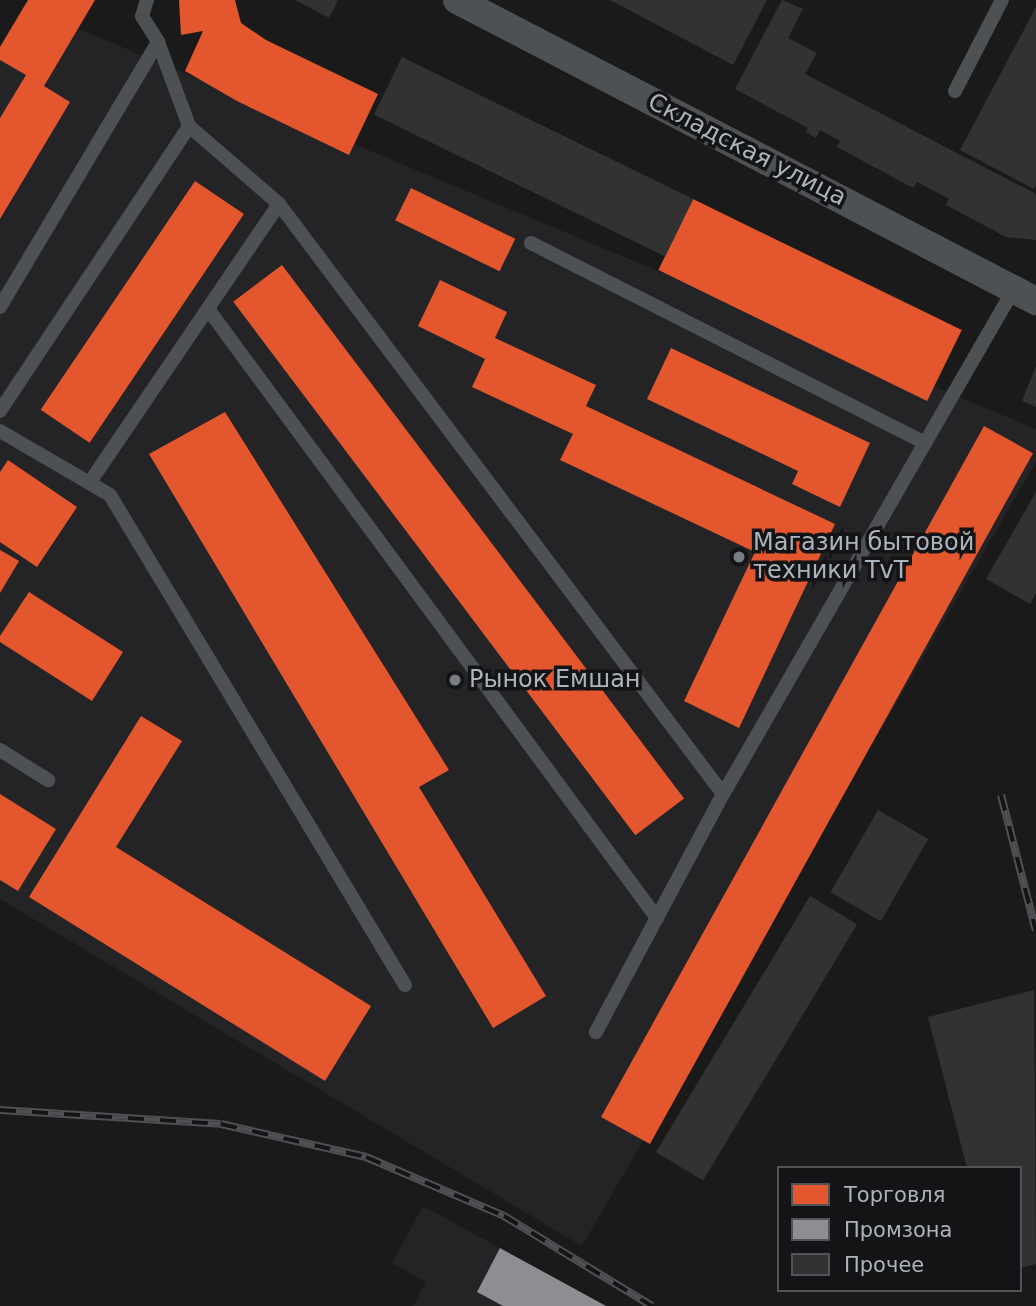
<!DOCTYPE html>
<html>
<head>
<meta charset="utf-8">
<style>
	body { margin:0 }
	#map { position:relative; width:1036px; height:1306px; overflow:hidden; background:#1a1a1a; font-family:"DejaVu Sans",sans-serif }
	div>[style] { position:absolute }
	.built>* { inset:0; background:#242427 }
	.shops>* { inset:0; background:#e4572e; transform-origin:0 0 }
	.industry>* { inset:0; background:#8d8d92 }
	.building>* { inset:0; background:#323233; transform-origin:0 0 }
	.service>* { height:14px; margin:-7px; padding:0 7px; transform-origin:7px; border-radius:7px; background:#4e5153 }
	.minor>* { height:28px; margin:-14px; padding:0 14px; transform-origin:14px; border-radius:14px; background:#4e5153 }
	.rail>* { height:8px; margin-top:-4px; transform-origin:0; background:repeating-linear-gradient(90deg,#141417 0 16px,#4e5053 0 32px); box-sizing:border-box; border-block:2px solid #4e5053 }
	.dots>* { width:19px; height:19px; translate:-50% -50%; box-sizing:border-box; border:4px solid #141417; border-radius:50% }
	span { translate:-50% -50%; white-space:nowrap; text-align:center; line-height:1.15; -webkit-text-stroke:7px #141417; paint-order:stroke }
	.street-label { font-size:24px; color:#abb3bc }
	.poi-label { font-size:24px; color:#abb3bc }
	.left { translate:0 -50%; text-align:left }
	.legend { position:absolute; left:777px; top:1166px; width:245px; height:126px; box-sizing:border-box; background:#141417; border:2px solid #505459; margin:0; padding:9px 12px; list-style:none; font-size:21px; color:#abb3bc }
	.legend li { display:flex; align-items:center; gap:14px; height:35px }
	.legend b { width:35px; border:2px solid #505459 }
</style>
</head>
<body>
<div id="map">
	<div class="built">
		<div style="clip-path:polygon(24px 6px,1036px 429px,1036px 462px,582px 1246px,0 899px,0 47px)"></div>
		<div style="clip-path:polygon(423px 1206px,606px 1306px,413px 1306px,426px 1282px,392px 1263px)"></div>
	</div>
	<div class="shops">
		<div style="clip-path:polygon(28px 0,95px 0,44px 86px,70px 102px,0 219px,0 118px,26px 75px,0 60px,0 47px)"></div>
		<div style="clip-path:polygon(179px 0,235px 0,241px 23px,266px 40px,378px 94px,349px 155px,237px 101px,185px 71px,203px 31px,181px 35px)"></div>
		<div style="left:195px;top:181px;width:59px;height:276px;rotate:34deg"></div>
		<div style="left:411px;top:188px;width:116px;height:36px;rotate:26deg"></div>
		<div style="left:693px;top:199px;width:299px;height:79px;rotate:26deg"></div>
		<div style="left:282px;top:265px;width:668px;height:61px;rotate:53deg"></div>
		<div style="clip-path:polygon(440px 280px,507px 312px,495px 338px,596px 385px,586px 406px,835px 524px,739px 728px,684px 701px,755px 552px,560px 460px,573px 434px,472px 387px,485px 359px,418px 326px)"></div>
		<div style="clip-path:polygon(671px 348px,870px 443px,840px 507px,792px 484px,798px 471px,647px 399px)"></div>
		<div style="clip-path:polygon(225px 412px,449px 770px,419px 787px,546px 996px,493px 1028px,149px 454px)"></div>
		<div style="left:984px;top:426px;width:56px;height:790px;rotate:29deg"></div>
		<div style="clip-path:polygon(8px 460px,77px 507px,37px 567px,0 542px,0 472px)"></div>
		<div style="clip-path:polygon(0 550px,19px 561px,0 593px)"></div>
		<div style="clip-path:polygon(29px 592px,123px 652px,92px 701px,0 642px,0 636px)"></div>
		<div style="clip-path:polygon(141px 716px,182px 741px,116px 847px,371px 1006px,325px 1081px,29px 897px)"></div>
		<div style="clip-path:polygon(0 794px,56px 829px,18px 891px,0 880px)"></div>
	</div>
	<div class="industry">
		<div style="clip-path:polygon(500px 1248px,606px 1306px,503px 1306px,477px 1292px)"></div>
	</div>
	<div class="building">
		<div style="clip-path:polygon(295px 0,338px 0,329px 18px)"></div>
		<div style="clip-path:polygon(610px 0,767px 0,733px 65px)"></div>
		<div style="clip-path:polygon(782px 0,803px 9px,788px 38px,817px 53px,805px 74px,1036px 194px,1036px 240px,1006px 237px,946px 205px,949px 199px,917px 182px,913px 188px,837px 147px,840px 141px,820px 130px,816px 138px,806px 132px,808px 128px,735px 89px)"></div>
		<div style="clip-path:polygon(1036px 7px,1036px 185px,1034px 189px,960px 150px)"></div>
		<div style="left:402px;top:57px;width:324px;height:64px;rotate:26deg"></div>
		<div style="clip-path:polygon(1036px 366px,1036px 407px,1022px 401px)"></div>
		<div style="clip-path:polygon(1036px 492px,1036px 593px,1030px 604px,986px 579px)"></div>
		<div style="left:878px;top:810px;width:58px;height:95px;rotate:30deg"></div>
		<div style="left:810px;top:896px;width:55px;height:299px;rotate:31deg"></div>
		<div style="clip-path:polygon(1034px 990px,1036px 1264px,1020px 1268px,1020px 1168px,967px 1168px,928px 1017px)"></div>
	</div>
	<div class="service">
		<div style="left:147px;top:0;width:17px;rotate:107deg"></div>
		<div style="left:142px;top:16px;width:31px;rotate:58deg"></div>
		<div style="left:158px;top:42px;width:90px;rotate:69.7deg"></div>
		<div style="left:189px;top:126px;width:119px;rotate:40.9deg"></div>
		<div style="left:279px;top:204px;width:738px;rotate:53.04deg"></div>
		<div style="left:955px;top:91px;width:102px;rotate:-62.7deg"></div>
		<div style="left:531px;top:243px;width:442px;rotate:26.9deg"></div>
		<div style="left:925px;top:443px;width:405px;rotate:119.9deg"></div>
		<div style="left:723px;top:794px;width:270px;rotate:118.1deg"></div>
		<div style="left:0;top:307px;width:309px;rotate:-59.2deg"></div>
		<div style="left:208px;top:309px;width:757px;rotate:53.6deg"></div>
		<div style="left:0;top:411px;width:342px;rotate:-56.4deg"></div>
		<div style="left:0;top:431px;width:127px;rotate:30.2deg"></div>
		<div style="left:110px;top:495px;width:572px;rotate:58.95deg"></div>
		<div style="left:925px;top:443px;width:178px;rotate:-60deg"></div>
		<div style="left:90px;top:482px;width:336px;rotate:-55.8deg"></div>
		<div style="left:0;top:750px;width:57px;rotate:32deg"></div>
	</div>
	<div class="minor">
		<div style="left:457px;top:0;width:653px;rotate:27.47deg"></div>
	</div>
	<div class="rail">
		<div style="left:1001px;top:795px;width:140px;rotate:75.6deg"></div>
		<div style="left:0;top:1110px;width:221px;rotate:3.6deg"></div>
		<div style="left:221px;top:1124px;width:149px;rotate:12.8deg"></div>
		<div style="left:366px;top:1157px;width:150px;rotate:23.1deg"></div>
		<div style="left:504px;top:1216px;width:173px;rotate:31.3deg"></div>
	</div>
	<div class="dots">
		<div style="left:739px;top:557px;background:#787d83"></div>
		<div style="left:455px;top:680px;background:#787d83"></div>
	</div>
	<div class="street-label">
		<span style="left:747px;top:150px;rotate:27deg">Складская улица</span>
	</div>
	<div class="poi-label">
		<span class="left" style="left:753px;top:557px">Магазин бытовой<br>техники TvT</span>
		<span class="left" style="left:469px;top:680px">Рынок Емшан</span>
	</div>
	<ul class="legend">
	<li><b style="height:19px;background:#e4572e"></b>Торговля</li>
	<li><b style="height:19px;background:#8d8d92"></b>Промзона</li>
	<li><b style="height:19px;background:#323233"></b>Прочее</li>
	</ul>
</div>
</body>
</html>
